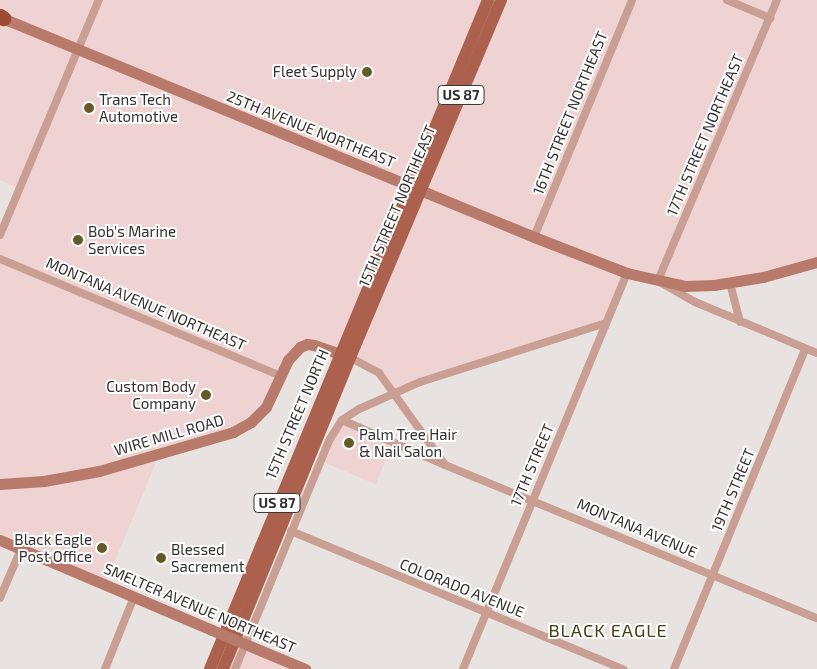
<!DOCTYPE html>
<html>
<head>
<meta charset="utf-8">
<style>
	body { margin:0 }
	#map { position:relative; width:817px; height:669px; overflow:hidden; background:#e8e3e0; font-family:"Exo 2",sans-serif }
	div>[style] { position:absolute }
	.commercial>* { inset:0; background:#eed3d2; transform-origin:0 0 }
	.street>* { height:8px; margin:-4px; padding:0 4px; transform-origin:4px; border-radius:4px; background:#c99e93 }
	.secondary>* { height:11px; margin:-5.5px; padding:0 5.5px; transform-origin:5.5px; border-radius:5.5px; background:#b87b6b }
	.primary>* { height:12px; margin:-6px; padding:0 6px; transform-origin:6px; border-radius:6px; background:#ab614e }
	.highway>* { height:15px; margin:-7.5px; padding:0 7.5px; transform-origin:7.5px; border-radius:7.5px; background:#9f4934 }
	.secondary-bridge>* { height:11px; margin:-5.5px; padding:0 5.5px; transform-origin:5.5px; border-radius:5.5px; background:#b87b6b }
	.dots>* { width:14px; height:14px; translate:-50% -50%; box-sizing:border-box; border:2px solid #fff; border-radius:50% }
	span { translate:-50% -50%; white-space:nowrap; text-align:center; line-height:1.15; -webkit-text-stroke:4px #fff; paint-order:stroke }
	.shield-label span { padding:1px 4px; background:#fff; border:1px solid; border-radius:4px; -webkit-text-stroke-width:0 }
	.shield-label { font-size:14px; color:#333130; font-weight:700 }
	.poi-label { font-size:15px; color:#333130 }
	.right { translate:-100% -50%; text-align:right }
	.left { translate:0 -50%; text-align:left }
	.street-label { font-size:15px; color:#333130 }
	.quarter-label { font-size:18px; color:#463f16; letter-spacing:1px }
</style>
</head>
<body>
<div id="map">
	<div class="commercial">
		<div style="clip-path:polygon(0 0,488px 0,340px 354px,300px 347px,271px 398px,244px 427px,159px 455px,105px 585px,0 540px,0 235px,20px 189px,0 180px)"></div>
		<div style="clip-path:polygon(501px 0,817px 0,817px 261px,700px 285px,627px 273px,606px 323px,395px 393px,379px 373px,351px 358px)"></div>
		<div style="left:342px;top:420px;width:56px;height:46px;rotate:23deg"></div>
		<div style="clip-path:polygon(238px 641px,300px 669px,226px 669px)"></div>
	</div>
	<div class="street">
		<div style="left:727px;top:0;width:47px;rotate:22.7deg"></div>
		<div style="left:777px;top:0;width:305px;rotate:113deg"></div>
		<div style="left:658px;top:281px;width:43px;rotate:29.6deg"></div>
		<div style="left:695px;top:302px;width:132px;rotate:22.7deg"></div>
		<div style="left:0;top:235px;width:255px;rotate:-67.2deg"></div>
		<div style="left:534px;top:237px;width:256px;rotate:-67.5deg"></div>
		<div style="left:0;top:259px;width:304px;rotate:22.6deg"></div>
		<div style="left:730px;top:283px;width:40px;rotate:75.6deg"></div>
		<div style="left:351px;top:358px;width:32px;rotate:28deg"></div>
		<div style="left:379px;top:373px;width:113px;rotate:54.3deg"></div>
		<div style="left:342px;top:420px;width:112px;rotate:23.6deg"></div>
		<div style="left:445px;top:465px;width:402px;rotate:22.4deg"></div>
		<div style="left:291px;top:531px;width:360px;rotate:22.6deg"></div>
		<div style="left:0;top:598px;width:53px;rotate:-66.8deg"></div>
		<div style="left:105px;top:669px;width:78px;rotate:-68.1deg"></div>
		<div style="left:235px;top:669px;width:249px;rotate:-67.6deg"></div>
		<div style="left:330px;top:439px;width:22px;rotate:-58deg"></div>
		<div style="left:342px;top:420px;width:20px;rotate:-33deg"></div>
		<div style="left:359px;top:409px;width:67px;rotate:-23.9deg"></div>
		<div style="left:420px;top:382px;width:195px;rotate:-17.6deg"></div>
		<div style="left:463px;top:669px;width:429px;rotate:-67.5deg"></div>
		<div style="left:674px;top:669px;width:346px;rotate:-67.7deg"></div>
	</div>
	<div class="secondary">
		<div style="left:0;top:17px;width:578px;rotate:22.39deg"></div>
		<div style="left:534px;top:237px;width:100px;rotate:21.2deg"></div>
		<div style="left:627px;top:273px;width:59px;rotate:12.6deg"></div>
		<div style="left:685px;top:286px;width:29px;rotate:-2deg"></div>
		<div style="left:714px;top:285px;width:50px;rotate:-9.3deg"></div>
		<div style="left:763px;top:277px;width:56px;rotate:-15.5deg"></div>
		<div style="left:0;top:484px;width:44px;rotate:-3.9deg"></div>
		<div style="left:44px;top:481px;width:56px;rotate:-10.3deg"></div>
		<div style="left:99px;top:471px;width:140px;rotate:-16.2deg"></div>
		<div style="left:233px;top:432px;width:21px;rotate:-29deg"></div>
		<div style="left:251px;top:422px;width:21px;rotate:-45deg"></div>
		<div style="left:266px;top:407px;width:52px;rotate:-64.9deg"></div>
		<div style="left:288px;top:360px;width:18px;rotate:-47deg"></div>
		<div style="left:300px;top:347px;width:8px;rotate:-23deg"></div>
		<div style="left:307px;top:344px;width:7px;rotate:8deg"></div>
		<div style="left:314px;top:345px;width:37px;rotate:19deg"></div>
		<div style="left:0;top:540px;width:230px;rotate:23deg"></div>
		<div style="left:238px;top:641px;width:73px;rotate:22.7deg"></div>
	</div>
	<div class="primary">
		<div style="left:210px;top:669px;width:724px;rotate:-67.43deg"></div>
		<div style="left:223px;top:669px;width:354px;rotate:-67.8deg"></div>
		<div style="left:357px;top:341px;width:370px;rotate:-67.1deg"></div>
	</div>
	<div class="highway">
		<div style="left:0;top:16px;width:4px;rotate:34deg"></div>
	</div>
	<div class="secondary-bridge">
		<div style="left:212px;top:630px;width:28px;rotate:23deg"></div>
	</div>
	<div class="dots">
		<div style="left:367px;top:72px;background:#645a27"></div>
		<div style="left:89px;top:108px;background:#645a27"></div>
		<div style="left:78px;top:240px;background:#645a27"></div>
		<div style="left:206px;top:395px;background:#645a27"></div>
		<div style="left:349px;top:443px;background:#645a27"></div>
		<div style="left:102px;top:548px;background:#645a27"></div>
		<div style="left:161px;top:558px;background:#645a27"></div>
	</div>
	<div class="shield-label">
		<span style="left:461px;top:95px">US 87</span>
		<span style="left:277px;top:503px">US 87</span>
	</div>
	<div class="poi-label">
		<span class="right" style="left:357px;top:72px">Fleet Supply</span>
		<span class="left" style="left:99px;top:108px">Trans Tech<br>Automotive</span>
		<span class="left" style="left:88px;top:240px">Bob's Marine<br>Services</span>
		<span class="right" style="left:196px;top:395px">Custom Body<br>Company</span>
		<span class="left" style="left:359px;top:443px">Palm Tree Hair<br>&amp; Nail Salon</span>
		<span class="right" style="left:92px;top:548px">Black Eagle<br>Post Office</span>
		<span class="left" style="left:171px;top:558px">Blessed<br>Sacrement</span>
	</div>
	<div class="street-label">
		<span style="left:570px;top:113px;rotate:-68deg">16TH STREET NORTHEAST</span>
		<span style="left:311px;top:129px;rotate:22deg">25TH AVENUE NORTHEAST</span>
		<span style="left:705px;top:135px;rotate:-67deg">17TH STREET NORTHEAST</span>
		<span style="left:397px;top:206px;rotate:-67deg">15TH STREET NORTHEAST</span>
		<span style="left:146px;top:304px;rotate:23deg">MONTANA AVENUE NORTHEAST</span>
		<span style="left:297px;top:414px;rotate:-67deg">15TH STREET NORTH</span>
		<span style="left:169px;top:435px;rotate:-16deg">WIRE MILL ROAD</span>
		<span style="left:532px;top:465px;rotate:-67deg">17TH STREET</span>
		<span style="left:733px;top:490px;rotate:-67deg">19TH STREET</span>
		<span style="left:637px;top:528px;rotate:23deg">MONTANA AVENUE</span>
		<span style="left:462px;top:588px;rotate:22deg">COLORADO AVENUE</span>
		<span style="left:200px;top:608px;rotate:23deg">SMELTER AVENUE NORTHEAST</span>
	</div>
	<div class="quarter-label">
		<span style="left:608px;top:630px">BLACK EAGLE</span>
	</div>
</div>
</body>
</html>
